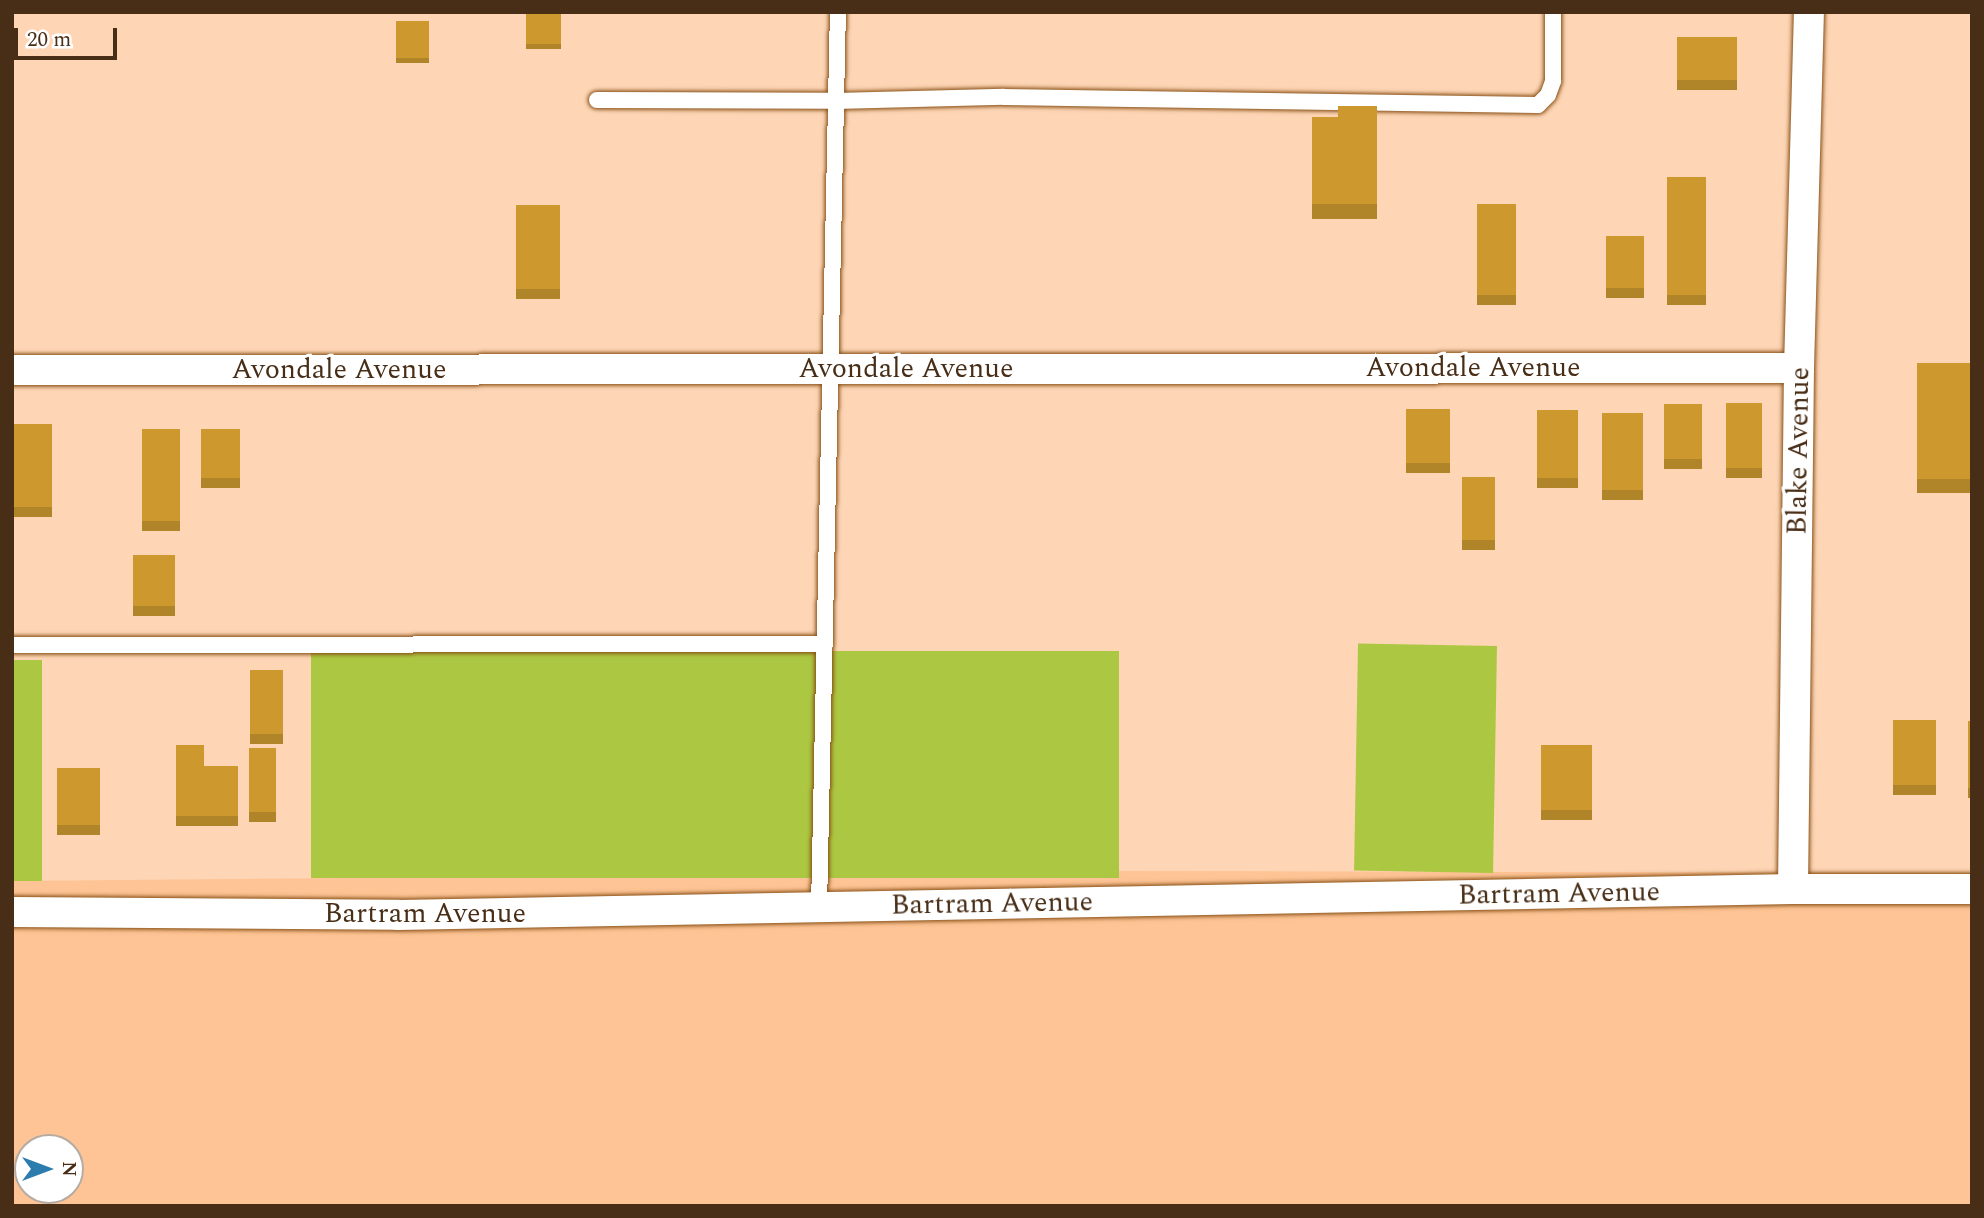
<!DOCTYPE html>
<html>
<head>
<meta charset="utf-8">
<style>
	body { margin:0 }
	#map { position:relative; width:1984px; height:1218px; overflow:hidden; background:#fed6b6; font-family:Spectral,serif }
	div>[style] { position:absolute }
	.built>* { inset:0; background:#fec495 }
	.green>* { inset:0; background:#acc842; transform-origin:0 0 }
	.roads { filter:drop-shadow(0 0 2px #895015) drop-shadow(0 0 2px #895015) }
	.lane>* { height:16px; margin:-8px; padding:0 8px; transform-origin:8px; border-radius:8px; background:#fff }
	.street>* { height:30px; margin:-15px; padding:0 15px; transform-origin:15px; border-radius:15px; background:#fff }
	.wall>* { inset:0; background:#b08428; transform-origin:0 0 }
	.building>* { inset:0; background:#cd992e; transform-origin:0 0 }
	span { translate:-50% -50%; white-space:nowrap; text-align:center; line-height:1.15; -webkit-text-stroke:6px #fff; paint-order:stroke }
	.street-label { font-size:28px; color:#482e17 }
	.frame { position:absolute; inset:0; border:14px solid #482e17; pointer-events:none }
	.north { position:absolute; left:14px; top:1134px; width:70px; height:70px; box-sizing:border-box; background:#fff; border:2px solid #b6aba2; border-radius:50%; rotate:90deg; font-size:19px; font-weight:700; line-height:28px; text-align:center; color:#482e17 }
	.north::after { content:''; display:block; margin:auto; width:24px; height:32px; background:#2c7cad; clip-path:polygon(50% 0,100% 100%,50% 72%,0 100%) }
	.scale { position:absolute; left:14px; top:28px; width:103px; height:32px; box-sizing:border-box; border:4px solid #482e17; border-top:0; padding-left:9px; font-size:21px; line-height:24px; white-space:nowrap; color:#482e17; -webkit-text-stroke:5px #fff; paint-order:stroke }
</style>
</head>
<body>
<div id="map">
	<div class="built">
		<div style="clip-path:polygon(evenodd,1115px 871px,1972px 873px,1972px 1206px,12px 1206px,12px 881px,1115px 871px,28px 1148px,70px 1148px,70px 1190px,28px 1190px,28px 1148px)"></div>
	</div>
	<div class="green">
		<div style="left:1497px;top:646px;width:227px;height:139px;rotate:91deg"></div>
		<div style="left:311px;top:651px;width:808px;height:227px"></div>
		<div style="left:12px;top:660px;width:30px;height:221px"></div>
	</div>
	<div class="roads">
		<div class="lane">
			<div style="left:597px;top:100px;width:238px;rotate:0.2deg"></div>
			<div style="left:835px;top:101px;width:169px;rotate:-1.4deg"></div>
			<div style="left:1004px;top:97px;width:534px;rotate:0.86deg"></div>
			<div style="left:1538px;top:105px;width:14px;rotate:-45deg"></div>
			<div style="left:1548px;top:95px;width:15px;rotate:-70deg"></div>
			<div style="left:1553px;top:81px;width:69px;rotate:-90deg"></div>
			<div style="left:12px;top:645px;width:813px;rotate:-0.07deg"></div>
			<div style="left:819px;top:908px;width:896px;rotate:-88.79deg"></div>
		</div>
		<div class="street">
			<div style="left:12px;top:370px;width:1787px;rotate:-0.06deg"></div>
			<div style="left:1793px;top:889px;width:521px;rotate:-89.34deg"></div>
			<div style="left:1799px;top:368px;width:356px;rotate:-88.4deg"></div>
			<div style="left:12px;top:912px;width:386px;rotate:0.4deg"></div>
			<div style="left:398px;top:915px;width:1395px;rotate:-1.07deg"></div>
			<div style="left:1793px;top:889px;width:179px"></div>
		</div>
	</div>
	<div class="wall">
		<div style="left:526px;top:12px;width:35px;height:37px"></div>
		<div style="left:396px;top:21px;width:33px;height:42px"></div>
		<div style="left:1677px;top:37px;width:60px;height:53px"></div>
		<div style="clip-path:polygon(1377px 106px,1377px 219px,1312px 219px,1312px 117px,1338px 117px)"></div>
		<div style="left:1667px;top:177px;width:39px;height:128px"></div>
		<div style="left:1477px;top:204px;width:39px;height:101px"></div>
		<div style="left:516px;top:205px;width:44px;height:94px"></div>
		<div style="left:1606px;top:236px;width:38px;height:62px"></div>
		<div style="left:1917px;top:363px;width:55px;height:130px"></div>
		<div style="left:1726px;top:403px;width:36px;height:75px"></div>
		<div style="left:1664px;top:404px;width:38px;height:65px"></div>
		<div style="left:1406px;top:409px;width:44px;height:64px"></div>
		<div style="left:1537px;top:410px;width:41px;height:78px"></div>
		<div style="left:1602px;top:413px;width:41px;height:87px"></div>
		<div style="left:12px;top:424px;width:40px;height:93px"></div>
		<div style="left:142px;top:429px;width:38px;height:102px"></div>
		<div style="left:201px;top:429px;width:39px;height:59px"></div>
		<div style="left:1462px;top:477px;width:33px;height:73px"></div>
		<div style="left:133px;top:555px;width:42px;height:61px"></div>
		<div style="left:250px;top:670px;width:33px;height:74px"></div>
		<div style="left:1893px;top:720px;width:43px;height:75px"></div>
		<div style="left:1968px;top:721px;width:4px;height:77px"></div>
		<div style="clip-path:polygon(176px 745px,204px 766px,238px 766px,238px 826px,176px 826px)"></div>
		<div style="left:1541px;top:745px;width:51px;height:75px"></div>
		<div style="left:249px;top:748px;width:27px;height:74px"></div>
		<div style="left:57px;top:768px;width:43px;height:67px"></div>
	</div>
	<div class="building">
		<div style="left:526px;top:12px;width:35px;height:32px"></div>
		<div style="left:396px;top:21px;width:33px;height:37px"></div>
		<div style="left:1677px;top:37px;width:60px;height:43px"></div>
		<div style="clip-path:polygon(1338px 106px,1377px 106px,1377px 204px,1312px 204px,1312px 117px,1338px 117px)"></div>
		<div style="left:1667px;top:177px;width:39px;height:118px"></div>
		<div style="left:1477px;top:204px;width:39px;height:91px"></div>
		<div style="left:516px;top:205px;width:44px;height:84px"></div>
		<div style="left:1606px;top:236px;width:38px;height:52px"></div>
		<div style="left:1917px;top:363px;width:55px;height:116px"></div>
		<div style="left:1726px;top:403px;width:36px;height:65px"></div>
		<div style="left:1664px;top:404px;width:38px;height:55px"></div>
		<div style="left:1406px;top:409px;width:44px;height:54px"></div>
		<div style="left:1537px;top:410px;width:41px;height:68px"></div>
		<div style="left:1602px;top:413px;width:41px;height:77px"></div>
		<div style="left:12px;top:424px;width:40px;height:83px"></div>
		<div style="left:142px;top:429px;width:38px;height:92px"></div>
		<div style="left:201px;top:429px;width:39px;height:49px"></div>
		<div style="left:1462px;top:477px;width:33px;height:63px"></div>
		<div style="left:133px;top:555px;width:42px;height:51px"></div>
		<div style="left:250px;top:670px;width:33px;height:64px"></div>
		<div style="left:1893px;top:720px;width:43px;height:65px"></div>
		<div style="left:1968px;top:721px;width:4px;height:67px"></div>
		<div style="clip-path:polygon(176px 745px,204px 745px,204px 766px,238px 766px,238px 816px,176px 816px)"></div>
		<div style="left:1541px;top:745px;width:51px;height:65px"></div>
		<div style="left:249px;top:748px;width:27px;height:64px"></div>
		<div style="left:57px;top:768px;width:43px;height:57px"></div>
	</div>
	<div class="street-label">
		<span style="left:1473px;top:368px">Avondale Avenue</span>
		<span style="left:906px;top:369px">Avondale Avenue</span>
		<span style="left:339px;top:370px">Avondale Avenue</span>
		<span style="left:1799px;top:451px;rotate:-89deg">Blake Avenue</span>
		<span style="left:1559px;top:894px;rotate:-1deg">Bartram Avenue</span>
		<span style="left:992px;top:904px;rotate:-1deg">Bartram Avenue</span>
		<span style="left:425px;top:914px">Bartram Avenue</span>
	</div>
	<div class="frame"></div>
	<div class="north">N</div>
	<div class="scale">20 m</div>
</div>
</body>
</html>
